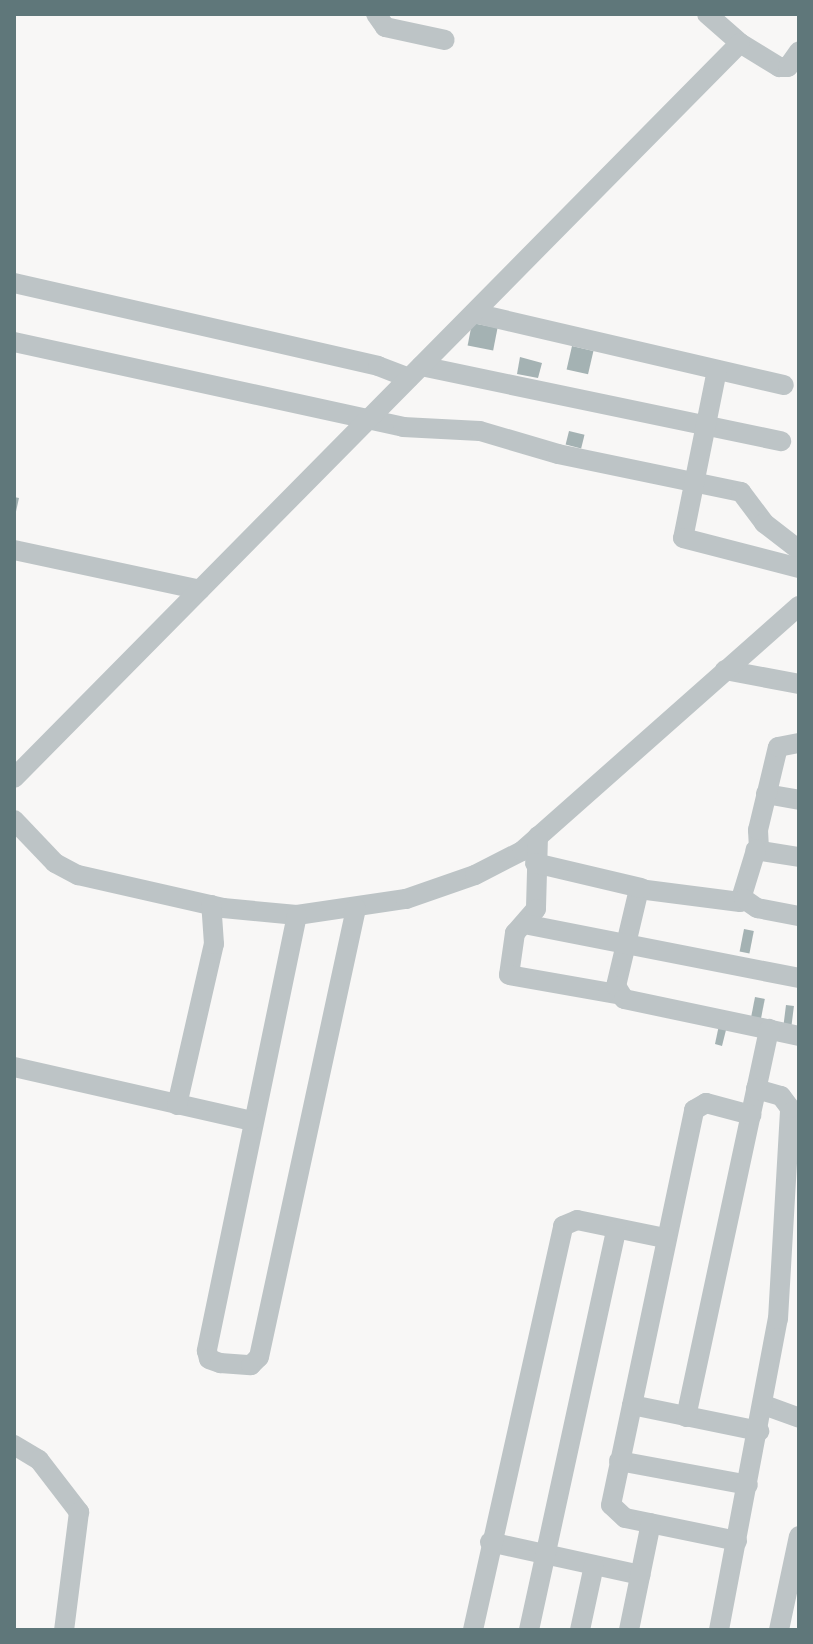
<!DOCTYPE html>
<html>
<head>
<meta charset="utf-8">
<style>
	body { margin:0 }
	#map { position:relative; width:813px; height:1644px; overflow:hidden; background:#f8f7f6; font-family:"Varela Round",sans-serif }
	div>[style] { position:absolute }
	.building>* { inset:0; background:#a4b2b3; transform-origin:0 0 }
	.minor>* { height:20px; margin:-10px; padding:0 10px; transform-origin:10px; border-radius:10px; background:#bdc4c6 }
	span { translate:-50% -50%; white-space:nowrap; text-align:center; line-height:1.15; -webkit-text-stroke:8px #fff; paint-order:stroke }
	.frame { position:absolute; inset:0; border:16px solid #5f777a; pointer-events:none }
</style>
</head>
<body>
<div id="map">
	<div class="building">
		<div style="left:472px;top:323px;width:26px;height:23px;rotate:11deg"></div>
		<div style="left:572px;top:346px;width:22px;height:24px;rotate:13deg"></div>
		<div style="clip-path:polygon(520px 357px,542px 363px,538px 378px,517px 374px)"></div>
		<div style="left:569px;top:431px;width:16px;height:14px;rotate:14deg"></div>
		<div style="clip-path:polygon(14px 497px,19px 498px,15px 516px,14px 516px)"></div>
		<div style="left:744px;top:929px;width:10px;height:23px;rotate:11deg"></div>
		<div style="left:755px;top:997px;width:10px;height:20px;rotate:11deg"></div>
		<div style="left:786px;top:1005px;width:8px;height:25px;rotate:7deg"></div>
		<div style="clip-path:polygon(719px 1025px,727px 1026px,722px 1046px,715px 1044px)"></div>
	</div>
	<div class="minor">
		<div style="left:376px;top:14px;width:16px;rotate:55deg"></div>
		<div style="left:385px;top:27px;width:61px;rotate:12.2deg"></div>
		<div style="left:707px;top:14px;width:44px;rotate:41.3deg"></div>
		<div style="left:740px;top:43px;width:46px;rotate:31.6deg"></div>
		<div style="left:779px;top:67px;width:9px"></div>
		<div style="left:788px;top:67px;width:19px;rotate:-55deg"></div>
		<div style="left:14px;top:283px;width:373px;rotate:12.8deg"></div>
		<div style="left:378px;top:366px;width:33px;rotate:21deg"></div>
		<div style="left:474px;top:313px;width:318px;rotate:13.1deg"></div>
		<div style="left:14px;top:342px;width:398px;rotate:12.3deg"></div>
		<div style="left:403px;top:427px;width:77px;rotate:3deg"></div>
		<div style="left:480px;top:431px;width:81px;rotate:16.4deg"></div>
		<div style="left:558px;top:454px;width:187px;rotate:11.7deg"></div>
		<div style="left:741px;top:492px;width:39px;rotate:53deg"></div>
		<div style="left:764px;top:523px;width:44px;rotate:37.6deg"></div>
		<div style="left:421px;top:366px;width:368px;rotate:11.8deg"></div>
		<div style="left:717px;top:370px;width:171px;rotate:101.4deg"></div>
		<div style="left:683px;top:538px;width:120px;rotate:14.5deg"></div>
		<div style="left:14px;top:550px;width:190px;rotate:12.1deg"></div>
		<div style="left:725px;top:670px;width:75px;rotate:10.7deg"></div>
		<div style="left:14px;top:778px;width:1033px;rotate:-45.35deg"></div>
		<div style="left:766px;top:794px;width:34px;rotate:10deg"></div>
		<div style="left:14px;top:820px;width:59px;rotate:46.4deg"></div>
		<div style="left:55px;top:863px;width:26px;rotate:28deg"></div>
		<div style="left:78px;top:875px;width:149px;rotate:12.8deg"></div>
		<div style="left:223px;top:908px;width:74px;rotate:5.4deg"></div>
		<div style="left:297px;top:915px;width:110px;rotate:-8.4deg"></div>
		<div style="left:406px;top:899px;width:73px;rotate:-19.2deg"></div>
		<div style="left:475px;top:875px;width:53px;rotate:-27.1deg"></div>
		<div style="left:522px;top:851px;width:370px;rotate:-41.5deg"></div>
		<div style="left:538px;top:836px;width:73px;rotate:91.6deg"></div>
		<div style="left:536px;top:909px;width:32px;rotate:131deg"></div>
		<div style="left:515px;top:933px;width:42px;rotate:98.1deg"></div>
		<div style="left:509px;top:975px;width:110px;rotate:10deg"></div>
		<div style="left:759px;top:849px;width:19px;rotate:-93deg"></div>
		<div style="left:758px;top:830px;width:85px;rotate:-76.5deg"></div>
		<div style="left:778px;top:747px;width:21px;rotate:-11deg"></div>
		<div style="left:799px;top:857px;width:44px;rotate:-170.8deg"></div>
		<div style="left:756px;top:850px;width:54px;rotate:107.1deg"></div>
		<div style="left:740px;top:902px;width:102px;rotate:-172.7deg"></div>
		<div style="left:639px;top:889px;width:100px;rotate:103.3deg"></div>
		<div style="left:616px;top:986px;width:15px;rotate:58deg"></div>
		<div style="left:624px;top:999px;width:179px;rotate:11.9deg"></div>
		<div style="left:535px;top:863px;width:109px;rotate:13.3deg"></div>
		<div style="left:744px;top:899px;width:16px;rotate:35deg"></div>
		<div style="left:757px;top:908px;width:43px;rotate:10.8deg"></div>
		<div style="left:297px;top:915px;width:445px;rotate:101.7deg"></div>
		<div style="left:207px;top:1351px;width:8px;rotate:76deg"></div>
		<div style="left:209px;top:1359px;width:12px;rotate:20deg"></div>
		<div style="left:220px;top:1363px;width:31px;rotate:4deg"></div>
		<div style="left:251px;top:1365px;width:11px;rotate:-45deg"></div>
		<div style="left:259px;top:1357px;width:459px;rotate:-77.8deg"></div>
		<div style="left:524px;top:924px;width:280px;rotate:11.1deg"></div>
		<div style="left:14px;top:1067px;width:243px;rotate:12.8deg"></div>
		<div style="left:177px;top:1105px;width:165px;rotate:-77.1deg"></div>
		<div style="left:214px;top:944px;width:39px;rotate:-94deg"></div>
		<div style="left:632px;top:1405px;width:130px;rotate:11.6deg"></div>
		<div style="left:764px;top:1405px;width:37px;rotate:20deg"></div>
		<div style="left:686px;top:1417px;width:397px;rotate:-77.9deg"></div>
		<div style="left:14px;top:1445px;width:29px;rotate:31deg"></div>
		<div style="left:39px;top:1460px;width:66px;rotate:52.4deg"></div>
		<div style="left:79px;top:1512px;width:119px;rotate:97.2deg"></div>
		<div style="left:619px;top:1461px;width:131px;rotate:10.5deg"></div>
		<div style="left:737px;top:1541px;width:114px;rotate:-168.4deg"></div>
		<div style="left:625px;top:1518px;width:19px;rotate:-137deg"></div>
		<div style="left:611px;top:1505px;width:404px;rotate:-78.1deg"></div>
		<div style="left:694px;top:1110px;width:14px;rotate:-30deg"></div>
		<div style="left:706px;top:1103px;width:47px;rotate:14.9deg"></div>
		<div style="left:490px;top:1542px;width:154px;rotate:12.4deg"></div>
		<div style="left:473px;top:1630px;width:414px;rotate:-77.4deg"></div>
		<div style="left:563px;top:1226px;width:15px;rotate:-23deg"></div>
		<div style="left:577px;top:1220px;width:90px;rotate:11.6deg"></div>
		<div style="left:529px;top:1630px;width:409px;rotate:-77.7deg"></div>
		<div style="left:580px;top:1630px;width:66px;rotate:-77.8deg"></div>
		<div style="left:629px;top:1630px;width:109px;rotate:-78.4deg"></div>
		<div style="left:719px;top:1630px;width:317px;rotate:-79.3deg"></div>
		<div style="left:778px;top:1319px;width:211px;rotate:-86.7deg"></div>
		<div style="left:790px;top:1108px;width:15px;rotate:-127deg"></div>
		<div style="left:781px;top:1096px;width:26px;rotate:-164deg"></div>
		<div style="left:779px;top:1630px;width:96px;rotate:-78deg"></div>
	</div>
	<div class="frame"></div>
</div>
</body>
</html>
